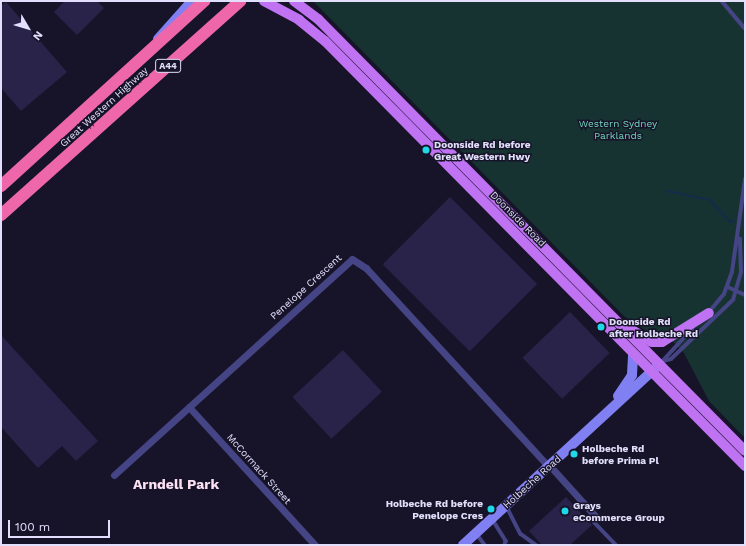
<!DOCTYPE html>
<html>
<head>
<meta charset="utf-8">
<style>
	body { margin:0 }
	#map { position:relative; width:746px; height:546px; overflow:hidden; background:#171429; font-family:"Work Sans",sans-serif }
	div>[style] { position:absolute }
	.green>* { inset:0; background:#173331 }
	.stream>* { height:2px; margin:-1px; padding:0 1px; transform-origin:1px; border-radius:1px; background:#152b4c }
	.building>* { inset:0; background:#292249; transform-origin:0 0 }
	.lane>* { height:3.5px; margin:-1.75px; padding:0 1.75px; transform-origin:1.75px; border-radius:1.75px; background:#454484 }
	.street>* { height:7px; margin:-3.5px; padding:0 3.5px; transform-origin:3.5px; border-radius:3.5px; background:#454484 }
	.secondary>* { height:10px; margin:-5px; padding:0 5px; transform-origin:5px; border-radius:5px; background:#8180f2 }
	.primary>* { height:10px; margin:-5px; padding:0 5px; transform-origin:5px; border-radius:5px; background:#bf72f1 }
	.highway>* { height:12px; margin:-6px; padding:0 6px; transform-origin:6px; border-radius:6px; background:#ef67ab }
	.dots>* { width:11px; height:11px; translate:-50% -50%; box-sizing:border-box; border:2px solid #171429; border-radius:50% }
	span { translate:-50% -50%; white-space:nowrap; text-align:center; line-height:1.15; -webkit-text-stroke:3px #171429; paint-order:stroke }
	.shield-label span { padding:1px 3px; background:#171429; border:1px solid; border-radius:3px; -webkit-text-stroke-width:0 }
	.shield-label { font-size:9px; color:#e2dffc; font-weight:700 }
	.street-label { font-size:10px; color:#e2dffc }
	.park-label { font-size:10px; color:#71d6bb }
	.poi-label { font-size:10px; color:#e2dffc; font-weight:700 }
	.left { translate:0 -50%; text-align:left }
	.right { translate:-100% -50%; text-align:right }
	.district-label { font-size:14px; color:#fce1f3; font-weight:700 }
	.frame { position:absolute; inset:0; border:2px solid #e2dffc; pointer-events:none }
	.north { position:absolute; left:8px; top:8px; width:40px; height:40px; -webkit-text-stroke:3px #171429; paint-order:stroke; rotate:128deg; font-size:11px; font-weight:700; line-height:16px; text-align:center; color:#e2dffc }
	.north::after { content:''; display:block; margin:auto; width:14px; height:18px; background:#e2dffc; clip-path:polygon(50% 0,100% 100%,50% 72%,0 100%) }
	.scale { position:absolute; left:8px; top:520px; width:102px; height:18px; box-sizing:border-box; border:2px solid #e2dffc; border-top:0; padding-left:5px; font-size:12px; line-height:14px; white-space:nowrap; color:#e2dffc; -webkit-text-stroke:3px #171429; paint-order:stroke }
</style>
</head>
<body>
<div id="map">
	<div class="green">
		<div style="clip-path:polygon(745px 1px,745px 438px,709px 401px,684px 353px,673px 342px,648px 332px,625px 317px,314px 2px)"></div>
	</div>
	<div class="stream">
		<div style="left:667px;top:191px;width:44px;rotate:11.8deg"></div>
		<div style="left:710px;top:200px;width:28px;rotate:48deg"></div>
		<div style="left:729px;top:221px;width:5px;rotate:11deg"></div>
	</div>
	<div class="building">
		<div style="clip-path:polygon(65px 1px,97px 1px,104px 8px,77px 35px,54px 12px)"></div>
		<div style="clip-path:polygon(6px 2px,67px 72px,21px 111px,1px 88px,1px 6px)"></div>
		<div style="left:450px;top:197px;width:123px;height:95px;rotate:45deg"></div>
		<div style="left:570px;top:312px;width:57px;height:66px;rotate:46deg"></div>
		<div style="clip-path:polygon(1px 335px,98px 441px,76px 461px,62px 446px,38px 468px,1px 427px)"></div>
		<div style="left:343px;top:350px;width:57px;height:69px;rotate:47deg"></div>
		<div style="clip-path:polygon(566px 497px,592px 525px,570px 545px,542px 545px,529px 531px)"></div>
	</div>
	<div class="lane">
		<div style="left:722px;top:1px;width:35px;rotate:50deg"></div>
		<div style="left:728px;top:287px;width:19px;rotate:25deg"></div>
		<div style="left:709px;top:312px;width:23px;rotate:-50deg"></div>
		<div style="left:724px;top:294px;width:23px;rotate:-70deg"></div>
		<div style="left:732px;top:272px;width:94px;rotate:-82deg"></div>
		<div style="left:663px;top:361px;width:8px;rotate:-14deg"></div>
		<div style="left:671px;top:359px;width:86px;rotate:-43.6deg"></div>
		<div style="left:733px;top:300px;width:29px;rotate:-74deg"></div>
		<div style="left:741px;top:272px;width:33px;rotate:-92deg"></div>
		<div style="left:660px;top:364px;width:49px;rotate:-47.5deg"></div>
		<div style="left:507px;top:507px;width:30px;rotate:63deg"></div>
		<div style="left:521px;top:534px;width:19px;rotate:36deg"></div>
		<div style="left:597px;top:518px;width:5px;rotate:112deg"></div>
		<div style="left:595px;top:523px;width:30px;rotate:46deg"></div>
		<div style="left:493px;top:520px;width:25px;rotate:58deg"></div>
		<div style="left:506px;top:541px;width:4px;rotate:104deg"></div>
		<div style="left:476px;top:533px;width:15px;rotate:53deg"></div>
	</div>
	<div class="street">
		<div style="left:189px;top:407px;width:187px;rotate:47.6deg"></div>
		<div style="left:550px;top:466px;width:70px;rotate:47.9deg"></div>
		<div style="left:114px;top:475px;width:321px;rotate:-42.2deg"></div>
		<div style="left:352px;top:259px;width:17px;rotate:33deg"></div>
		<div style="left:366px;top:268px;width:270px;rotate:47.4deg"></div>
	</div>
	<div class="secondary">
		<div style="left:158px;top:39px;width:51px;rotate:-48.2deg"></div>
		<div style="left:618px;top:396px;width:25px;rotate:-56deg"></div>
		<div style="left:632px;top:375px;width:21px;rotate:-87deg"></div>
		<div style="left:463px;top:545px;width:265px;rotate:-42.6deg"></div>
	</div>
	<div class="primary">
		<div style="left:264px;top:1px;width:40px;rotate:28deg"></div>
		<div style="left:299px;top:20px;width:33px;rotate:39deg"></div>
		<div style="left:325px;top:41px;width:598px;rotate:45.34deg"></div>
		<div style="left:294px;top:1px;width:30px;rotate:37deg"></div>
		<div style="left:318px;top:19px;width:607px;rotate:45.33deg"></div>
		<div style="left:632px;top:330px;width:23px;rotate:31deg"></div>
		<div style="left:652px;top:342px;width:10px"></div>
		<div style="left:662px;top:342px;width:55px;rotate:-31.7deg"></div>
	</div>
	<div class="highway">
		<div style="left:1px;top:186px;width:275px;rotate:-42.3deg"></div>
		<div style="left:1px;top:215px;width:321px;rotate:-41.8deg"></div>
	</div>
	<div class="dots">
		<div style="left:426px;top:150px;background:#1fd8e8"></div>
		<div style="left:601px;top:327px;background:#1fd8e8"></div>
		<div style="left:574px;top:454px;background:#1fd8e8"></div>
		<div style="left:491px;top:509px;background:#1fd8e8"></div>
		<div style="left:565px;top:511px;background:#1fd8e8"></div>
	</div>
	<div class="shield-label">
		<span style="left:168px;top:66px">A44</span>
	</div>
	<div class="street-label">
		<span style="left:104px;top:107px;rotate:-42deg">Great Western Highway</span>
		<span style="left:518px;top:219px;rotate:45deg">Doonside Road</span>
		<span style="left:306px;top:287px;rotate:-42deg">Penelope Crescent</span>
		<span style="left:259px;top:469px;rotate:48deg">McCormack Street</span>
		<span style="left:532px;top:482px;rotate:-42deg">Holbeche Road</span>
	</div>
	<div class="park-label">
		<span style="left:618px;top:129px">Western Sydney<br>Parklands</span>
	</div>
	<div class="poi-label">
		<span class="left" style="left:434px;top:150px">Doonside Rd before<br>Great Western Hwy</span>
		<span class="left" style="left:609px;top:327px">Doonside Rd<br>after Holbeche Rd</span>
		<span class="left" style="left:582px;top:454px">Holbeche Rd<br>before Prima Pl</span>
		<span class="right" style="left:483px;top:509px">Holbeche Rd before<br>Penelope Cres</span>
		<span class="left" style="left:573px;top:511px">Grays<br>eCommerce Group</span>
	</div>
	<div class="district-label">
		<span style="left:176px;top:484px">Arndell Park</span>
	</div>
	<div class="frame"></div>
	<div class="north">N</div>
	<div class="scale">100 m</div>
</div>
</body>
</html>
